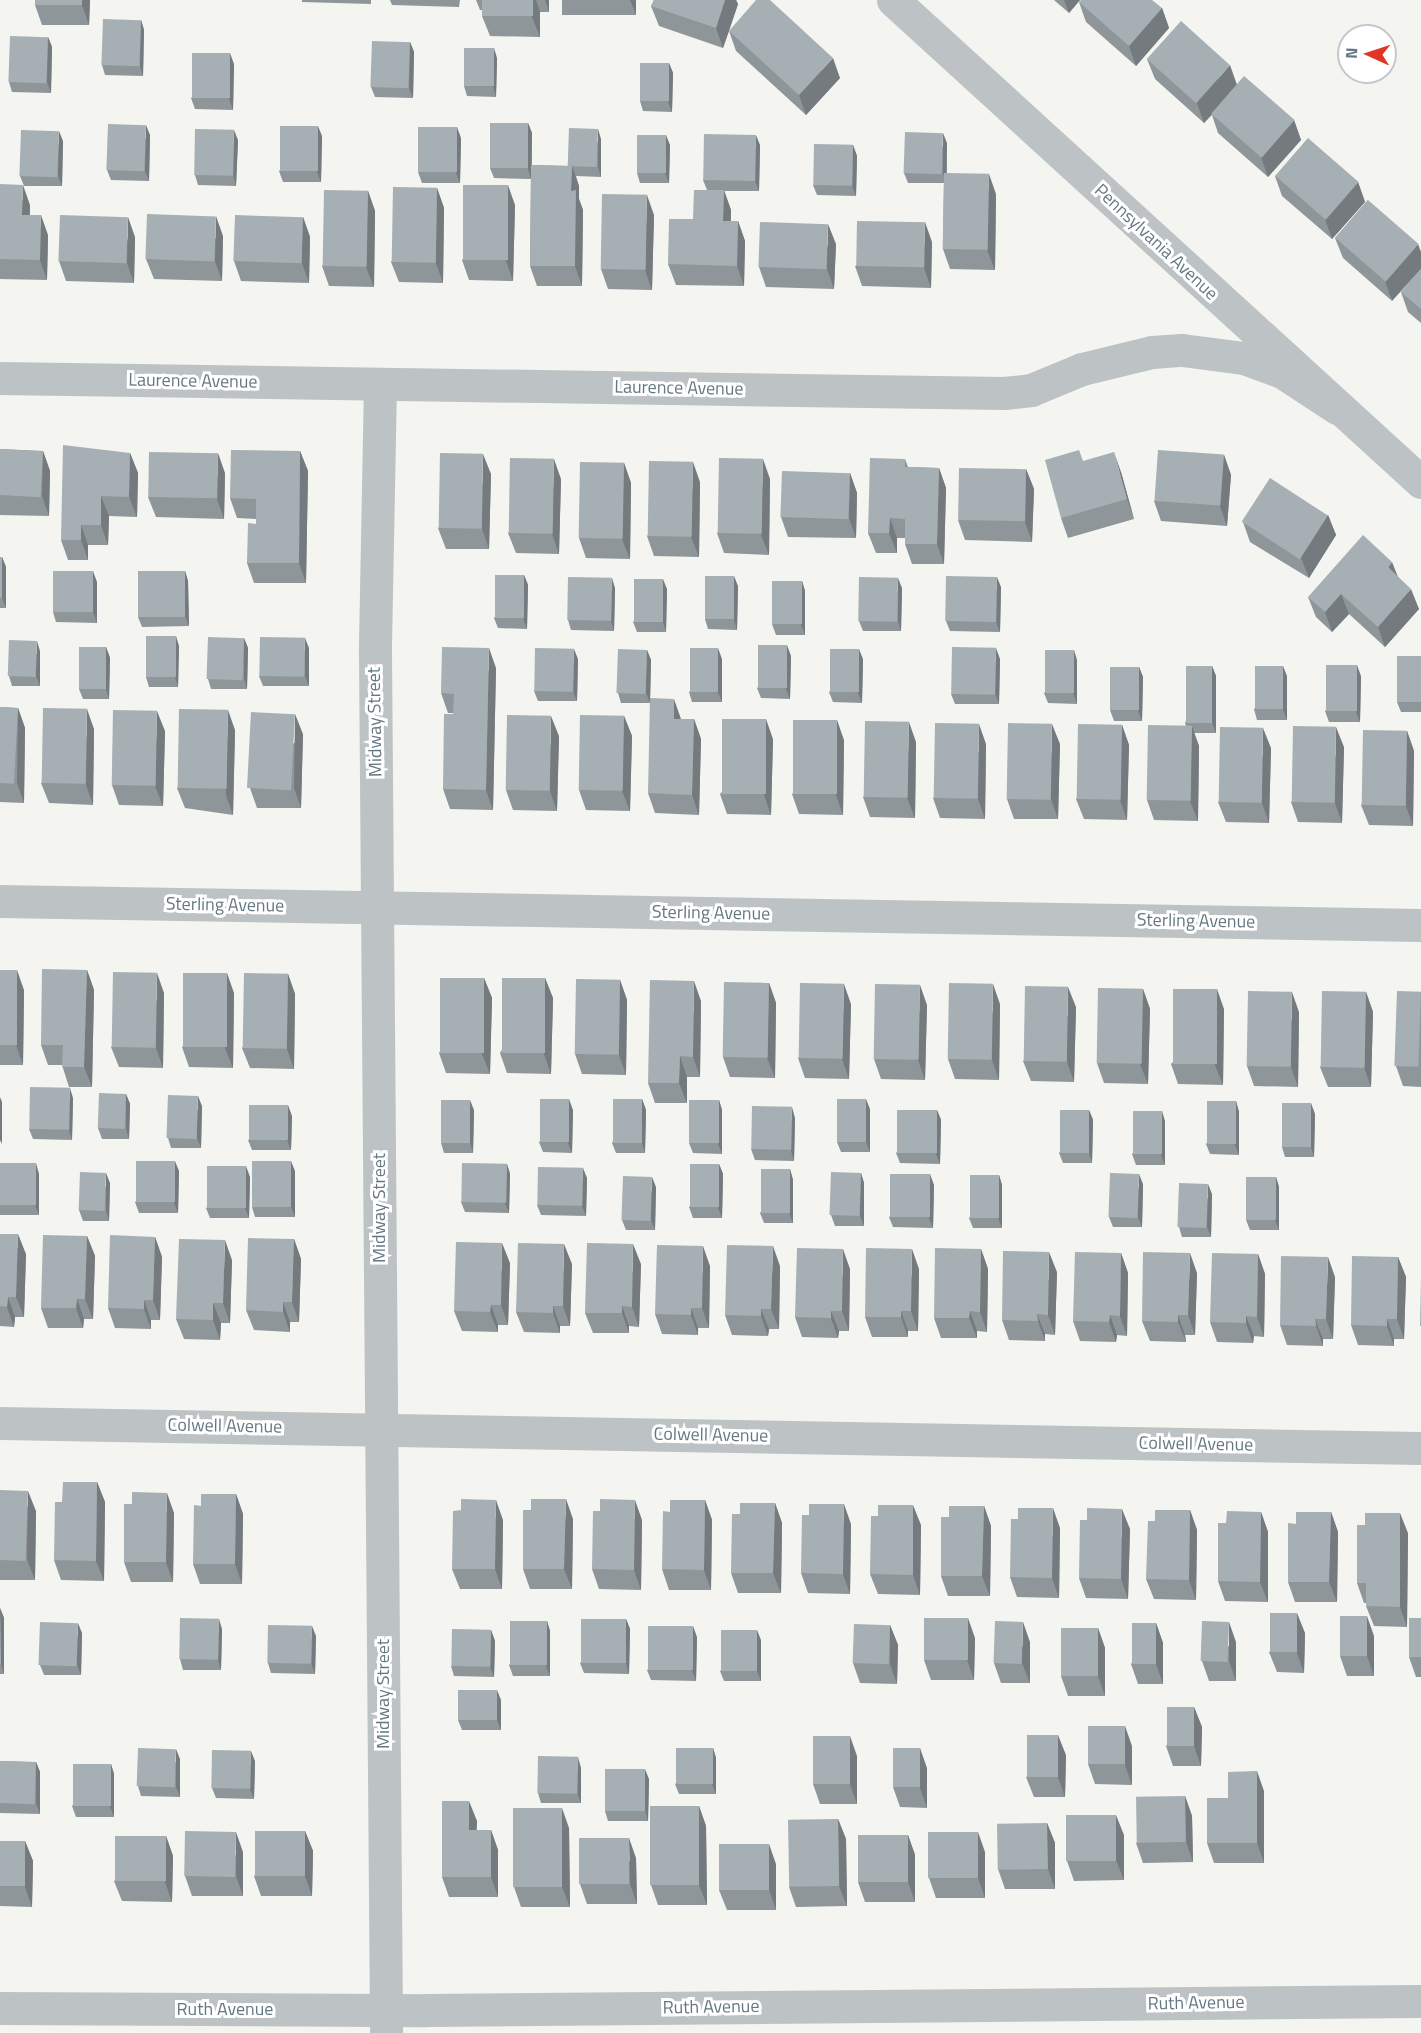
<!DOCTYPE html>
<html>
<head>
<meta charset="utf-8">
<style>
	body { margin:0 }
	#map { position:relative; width:1421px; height:2033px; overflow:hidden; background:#f4f4f0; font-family:"Titillium Web",sans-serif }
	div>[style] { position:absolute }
	.minor>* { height:33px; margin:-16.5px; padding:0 16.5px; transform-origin:16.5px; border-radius:16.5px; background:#bdc2c4 }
	.wall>* { inset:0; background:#8f969a; transform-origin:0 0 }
	.shaded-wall>* { inset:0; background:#747a7d }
	.building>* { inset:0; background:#a6afb3; transform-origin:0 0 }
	span { translate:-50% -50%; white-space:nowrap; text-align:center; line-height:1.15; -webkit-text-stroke:6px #fff; paint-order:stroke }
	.street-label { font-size:18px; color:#647881 }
	.north { position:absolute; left:1337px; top:24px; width:60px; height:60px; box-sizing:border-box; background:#fff; border:2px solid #c1c9cd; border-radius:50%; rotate:273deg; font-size:16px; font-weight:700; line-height:24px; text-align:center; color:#647881 }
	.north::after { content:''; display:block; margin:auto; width:21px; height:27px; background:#df3625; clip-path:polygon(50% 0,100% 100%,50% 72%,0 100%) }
</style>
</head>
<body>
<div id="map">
	<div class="minor">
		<div style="left:893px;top:0;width:715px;rotate:42.39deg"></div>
		<div style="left:0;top:378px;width:1004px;rotate:0.86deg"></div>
		<div style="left:1004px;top:393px;width:27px;rotate:-6deg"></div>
		<div style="left:1031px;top:390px;width:55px;rotate:-22.4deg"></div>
		<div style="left:1082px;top:369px;width:72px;rotate:-13.7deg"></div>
		<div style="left:1152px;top:352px;width:30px;rotate:-4deg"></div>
		<div style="left:1182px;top:350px;width:63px;rotate:7.4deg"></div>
		<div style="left:1244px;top:358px;width:40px;rotate:20.2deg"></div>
		<div style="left:1282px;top:372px;width:66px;rotate:33.2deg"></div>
		<div style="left:380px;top:384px;width:269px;rotate:91.1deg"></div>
		<div style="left:375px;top:653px;width:1380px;rotate:89.54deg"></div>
		<div style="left:0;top:901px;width:1421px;rotate:0.97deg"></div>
		<div style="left:0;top:1423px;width:1421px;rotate:1.01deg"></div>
		<div style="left:0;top:2008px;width:427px;rotate:0.3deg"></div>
		<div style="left:427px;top:2010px;width:994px;rotate:-0.52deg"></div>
	</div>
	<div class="wall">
		<div style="clip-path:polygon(35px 0,90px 0,89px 25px,42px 25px,35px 5px)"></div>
		<div style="clip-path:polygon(302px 0,371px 0,371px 4px,302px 2px)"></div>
		<div style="clip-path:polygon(390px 0,460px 0,459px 7px,392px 5px)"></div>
		<div style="clip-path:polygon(476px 0,549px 0,549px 12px,540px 12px,540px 37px,490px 36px,482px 16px,482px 10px,480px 10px)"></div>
		<div style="left:562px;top:0;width:74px;height:15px"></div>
		<div style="clip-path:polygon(654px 0,736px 0,738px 4px,729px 31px,840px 78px,806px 115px,736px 51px,729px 31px,723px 48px,659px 26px,651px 6px)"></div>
		<div style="clip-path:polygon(1054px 0,1080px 0,1069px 13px)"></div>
		<div style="clip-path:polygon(1079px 2px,1162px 8px,1169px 28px,1136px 66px,1086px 22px)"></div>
		<div style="clip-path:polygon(141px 20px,144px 30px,143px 76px,105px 75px,102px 65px)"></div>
		<div style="clip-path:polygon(48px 37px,52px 47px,51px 93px,12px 92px,9px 82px)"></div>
		<div style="clip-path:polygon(410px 42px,414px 52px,413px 98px,375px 97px,371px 87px)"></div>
		<div style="clip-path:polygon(497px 58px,496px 97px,467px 96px,464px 86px)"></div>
		<div style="clip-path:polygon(1147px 59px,1237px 84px,1294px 120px,1301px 140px,1268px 177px,1218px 133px,1212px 115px,1204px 123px,1155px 79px)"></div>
		<div style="clip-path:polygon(669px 63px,673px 73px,672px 112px,643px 111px,640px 101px)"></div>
		<div style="clip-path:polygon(234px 64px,233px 110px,195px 109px,191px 98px)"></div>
		<div style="clip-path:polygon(528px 123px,532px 133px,532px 165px,569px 166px,601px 139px,601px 177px,576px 176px,579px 186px,579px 199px,583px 210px,582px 286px,537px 286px,530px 266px,531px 179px,494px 178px,490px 168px)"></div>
		<div style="clip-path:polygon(150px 135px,149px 181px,111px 180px,107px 170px)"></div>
		<div style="clip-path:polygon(322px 136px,321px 182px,283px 182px,279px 171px)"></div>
		<div style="clip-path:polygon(461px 138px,460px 183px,422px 183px,418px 172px)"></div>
		<div style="clip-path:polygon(238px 140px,236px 186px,198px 185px,195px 175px)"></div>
		<div style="clip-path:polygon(63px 141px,62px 186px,24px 186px,20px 176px)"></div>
		<div style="clip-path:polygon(947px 143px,947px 174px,996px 194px,995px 270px,950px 269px,943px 249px,944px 183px,908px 183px,904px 173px)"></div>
		<div style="clip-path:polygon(670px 145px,669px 183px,640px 183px,637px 173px)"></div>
		<div style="clip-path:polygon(760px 145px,759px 191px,724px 191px,731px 210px,731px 221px,738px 221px,745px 241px,744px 286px,676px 285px,668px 264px,693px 219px,707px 190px,703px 180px)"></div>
		<div style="clip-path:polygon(853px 145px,857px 156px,856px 196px,817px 195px,813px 185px)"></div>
		<div style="clip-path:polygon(1275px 176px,1358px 182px,1365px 202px,1332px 239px,1282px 196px)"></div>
		<div style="clip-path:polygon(0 184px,30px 205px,30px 215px,48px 235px,47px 280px,0 279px)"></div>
		<div style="clip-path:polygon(437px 188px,444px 208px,443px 283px,399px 282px,391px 262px)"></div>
		<div style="clip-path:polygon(368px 191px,375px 211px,374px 287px,329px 286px,322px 266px)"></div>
		<div style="clip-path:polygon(1368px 200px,1392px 301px,1343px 258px,1335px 238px)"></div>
		<div style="clip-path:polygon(515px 205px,513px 281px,469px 280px,462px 260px)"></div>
		<div style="clip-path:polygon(654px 215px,652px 290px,608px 289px,601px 269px)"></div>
		<div style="clip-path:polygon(303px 217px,310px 237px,309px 283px,241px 281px,234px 261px)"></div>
		<div style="clip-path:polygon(223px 236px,222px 281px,154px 279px,146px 259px)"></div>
		<div style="clip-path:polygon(135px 237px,134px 283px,66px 281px,59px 261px)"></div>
		<div style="clip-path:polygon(932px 242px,931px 288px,862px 286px,855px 266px)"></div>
		<div style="clip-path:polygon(836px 244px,834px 289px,766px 287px,759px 267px)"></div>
		<div style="clip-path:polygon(1421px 269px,1421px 323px,1408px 312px,1401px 292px)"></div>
		<div style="clip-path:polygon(0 449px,43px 451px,50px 471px,49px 516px,0 515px)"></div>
		<div style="clip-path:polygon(300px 451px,308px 471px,306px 583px,254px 583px,247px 563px,256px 524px,256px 519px,237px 518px,230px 498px)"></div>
		<div style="clip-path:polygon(130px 453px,138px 473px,137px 517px,109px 516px,108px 545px,88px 545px,88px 560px,68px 560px,61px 540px)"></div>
		<div style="clip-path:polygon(1224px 455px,1231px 475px,1227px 526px,1161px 521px,1154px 501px)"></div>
		<div style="clip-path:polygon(905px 459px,908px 467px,939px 468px,946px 488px,944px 564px,912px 564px,905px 544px,905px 538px,897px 538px,897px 553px,876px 553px,868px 533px)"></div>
		<div style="clip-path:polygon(1083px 461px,1121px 472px,1134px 519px,1068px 538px,1061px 518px)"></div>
		<div style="clip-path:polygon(624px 463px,631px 483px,630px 559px,586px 558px,579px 538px)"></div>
		<div style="clip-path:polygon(1026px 469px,1034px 489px,1032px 542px,965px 540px,958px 520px)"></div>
		<div style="clip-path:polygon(225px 473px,224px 519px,156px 517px,148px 497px)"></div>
		<div style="clip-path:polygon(850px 473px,857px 493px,856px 538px,788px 537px,781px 517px)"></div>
		<div style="clip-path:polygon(491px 474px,489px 549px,446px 549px,438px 528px)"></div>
		<div style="clip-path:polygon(561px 479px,559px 554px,516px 553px,508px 533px)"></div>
		<div style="clip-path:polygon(770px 479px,769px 555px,724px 553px,717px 533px)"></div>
		<div style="clip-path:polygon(700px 482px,699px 557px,654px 556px,647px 536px)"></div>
		<div style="clip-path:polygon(1328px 515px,1336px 535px,1309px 578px,1250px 542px,1243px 522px)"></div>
		<div style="clip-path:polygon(0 557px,2px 557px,6px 567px,6px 608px,0 608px)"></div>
		<div style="clip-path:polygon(185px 571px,188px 581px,189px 626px,142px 627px,138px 617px)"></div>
		<div style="clip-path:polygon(524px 575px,528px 585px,527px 629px,498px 628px,494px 618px)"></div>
		<div style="clip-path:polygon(1398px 577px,1419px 609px,1385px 647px,1349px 614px,1332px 632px,1316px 617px,1308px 597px)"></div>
		<div style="clip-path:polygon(802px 581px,805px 591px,805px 635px,776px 635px,772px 624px)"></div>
		<div style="clip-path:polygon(97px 582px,97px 623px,56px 622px,53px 612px)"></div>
		<div style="clip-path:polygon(738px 586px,737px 630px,708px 629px,705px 619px)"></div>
		<div style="clip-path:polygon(1001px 587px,1000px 632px,950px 631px,946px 621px)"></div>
		<div style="clip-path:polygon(615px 588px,614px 631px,571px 630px,568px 620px)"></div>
		<div style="clip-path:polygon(902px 588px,901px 631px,863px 631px,859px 621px)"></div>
		<div style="clip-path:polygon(667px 589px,666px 632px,637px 632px,633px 622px)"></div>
		<div style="clip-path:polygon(244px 638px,248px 648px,247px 689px,211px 689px,208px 679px)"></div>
		<div style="clip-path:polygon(179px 646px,178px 687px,149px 687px,146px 677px)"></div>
		<div style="clip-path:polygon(106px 647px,110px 658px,109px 699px,83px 699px,79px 689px)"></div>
		<div style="clip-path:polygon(309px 648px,309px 686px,263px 686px,259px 676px)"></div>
		<div style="clip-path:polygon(647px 650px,651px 660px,650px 703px,621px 703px,618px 693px)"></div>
		<div style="clip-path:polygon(40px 651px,40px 686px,12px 686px,9px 676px)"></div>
		<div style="clip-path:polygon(791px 656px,790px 699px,761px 698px,757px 688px)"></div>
		<div style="clip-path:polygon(1421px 656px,1421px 712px,1401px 712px,1397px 702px)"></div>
		<div style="clip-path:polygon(578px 659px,577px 701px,538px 701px,534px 691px)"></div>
		<div style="clip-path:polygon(722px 659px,722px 702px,692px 702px,689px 692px)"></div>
		<div style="clip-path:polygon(863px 659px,862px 703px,833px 702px,829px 692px)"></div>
		<div style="clip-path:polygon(1000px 659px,999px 704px,955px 704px,951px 694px)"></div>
		<div style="clip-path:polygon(1077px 660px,1077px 704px,1048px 703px,1044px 693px)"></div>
		<div style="clip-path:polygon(1212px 666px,1216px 676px,1216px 733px,1194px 733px,1199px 746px,1198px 821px,1154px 820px,1147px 800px,1186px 726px,1185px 723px)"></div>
		<div style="clip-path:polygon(1139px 667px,1143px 677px,1142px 721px,1114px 721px,1110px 710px)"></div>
		<div style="clip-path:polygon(496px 668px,493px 810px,450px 809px,443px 789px,453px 713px,448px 713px,441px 693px)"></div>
		<div style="clip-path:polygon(1287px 676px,1287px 720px,1257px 720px,1254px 709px)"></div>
		<div style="clip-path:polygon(1361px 676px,1360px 722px,1329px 722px,1325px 711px)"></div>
		<div style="clip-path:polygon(0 707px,18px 708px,25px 728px,24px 803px,0 802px)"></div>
		<div style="clip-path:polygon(624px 716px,632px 736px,630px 811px,586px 810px,579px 790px)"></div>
		<div style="clip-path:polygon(681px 719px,694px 719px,701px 739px,699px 815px,655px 813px,648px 793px)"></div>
		<div style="clip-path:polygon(1122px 725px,1129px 745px,1127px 820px,1084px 819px,1076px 799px)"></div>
		<div style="clip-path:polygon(94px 729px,93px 805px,49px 803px,41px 783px)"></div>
		<div style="clip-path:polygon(235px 730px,233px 815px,185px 808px,177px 788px)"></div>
		<div style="clip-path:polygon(165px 731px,163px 806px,119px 805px,112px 785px)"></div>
		<div style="clip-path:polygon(1407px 731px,1414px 751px,1413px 826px,1369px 825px,1361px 805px)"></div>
		<div style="clip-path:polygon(303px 734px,301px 808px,257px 808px,250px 788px)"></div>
		<div style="clip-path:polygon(559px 736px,557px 811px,513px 810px,506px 790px)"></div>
		<div style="clip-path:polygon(773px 739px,771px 815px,727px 814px,720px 794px)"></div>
		<div style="clip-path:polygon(844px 740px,843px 815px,799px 814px,792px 794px)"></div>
		<div style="clip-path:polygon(916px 742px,915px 818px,870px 817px,863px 797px)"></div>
		<div style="clip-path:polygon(986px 744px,985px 819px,940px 818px,933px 798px)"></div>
		<div style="clip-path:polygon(1060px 744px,1058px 819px,1014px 819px,1007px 799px)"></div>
		<div style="clip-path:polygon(1344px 747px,1342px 823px,1298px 822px,1291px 802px)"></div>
		<div style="clip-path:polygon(1271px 748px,1269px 823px,1226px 822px,1218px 802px)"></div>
		<div style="clip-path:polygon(0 970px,24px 990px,23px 1065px,0 1065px)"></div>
		<div style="clip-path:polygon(87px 970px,94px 990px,92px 1087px,69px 1087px,62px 1065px,48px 1065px,41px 1045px)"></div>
		<div style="clip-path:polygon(288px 974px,295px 994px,294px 1069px,250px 1068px,242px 1048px)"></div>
		<div style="clip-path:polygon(484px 978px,492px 998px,490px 1074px,446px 1073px,439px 1053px)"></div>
		<div style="clip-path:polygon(545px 978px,553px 998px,551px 1074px,507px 1073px,500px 1053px)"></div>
		<div style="clip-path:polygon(620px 980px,627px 1000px,626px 1075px,582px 1074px,575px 1054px)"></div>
		<div style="clip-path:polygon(769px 983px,776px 1003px,775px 1078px,730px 1077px,723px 1057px)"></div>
		<div style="clip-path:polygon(1143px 989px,1150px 1009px,1148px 1084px,1104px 1083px,1097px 1063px)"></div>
		<div style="clip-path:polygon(1366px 992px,1373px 1012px,1371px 1087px,1328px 1087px,1320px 1067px)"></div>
		<div style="clip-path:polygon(1421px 992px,1421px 1087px,1403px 1086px,1396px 1066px)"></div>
		<div style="clip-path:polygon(164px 993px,163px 1068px,119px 1067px,111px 1047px)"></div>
		<div style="clip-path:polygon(234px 993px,233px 1068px,189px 1067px,182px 1047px)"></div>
		<div style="clip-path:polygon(701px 1001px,700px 1077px,687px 1077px,687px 1103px,655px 1103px,648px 1083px)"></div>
		<div style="clip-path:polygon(851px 1004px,849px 1079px,805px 1078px,798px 1058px)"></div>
		<div style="clip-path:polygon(1000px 1004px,999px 1080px,955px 1079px,948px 1059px)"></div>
		<div style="clip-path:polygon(927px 1005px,925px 1080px,881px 1079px,874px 1059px)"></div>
		<div style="clip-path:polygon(1076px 1007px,1074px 1082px,1031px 1081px,1023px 1061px)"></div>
		<div style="clip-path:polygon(1224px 1009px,1223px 1085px,1178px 1084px,1171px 1064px)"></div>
		<div style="clip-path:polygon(1299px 1012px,1298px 1087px,1254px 1086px,1247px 1066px)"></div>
		<div style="clip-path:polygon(126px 1094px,130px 1104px,129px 1139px,102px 1139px,98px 1128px)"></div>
		<div style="clip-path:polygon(73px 1098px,72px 1140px,33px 1139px,29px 1129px)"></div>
		<div style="clip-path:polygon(642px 1099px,646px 1110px,645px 1153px,616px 1153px,612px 1143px)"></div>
		<div style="clip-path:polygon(719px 1100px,722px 1110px,722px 1154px,693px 1153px,689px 1143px)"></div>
		<div style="clip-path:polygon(1236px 1101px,1239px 1112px,1239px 1155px,1210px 1154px,1206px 1144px)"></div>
		<div style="clip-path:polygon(202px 1106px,201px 1148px,171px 1148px,168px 1138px)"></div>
		<div style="clip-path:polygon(870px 1109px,870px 1152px,841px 1152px,837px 1142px)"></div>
		<div style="clip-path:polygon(474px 1110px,473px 1153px,444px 1153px,441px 1143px)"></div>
		<div style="clip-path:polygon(573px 1110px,572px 1153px,543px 1152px,539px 1142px)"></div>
		<div style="clip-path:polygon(937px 1110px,941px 1120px,940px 1164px,900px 1163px,896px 1153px)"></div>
		<div style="clip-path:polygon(1089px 1110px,1093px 1120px,1092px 1163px,1063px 1163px,1059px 1153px)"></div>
		<div style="clip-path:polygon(1315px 1114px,1314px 1157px,1285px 1157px,1282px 1147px)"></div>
		<div style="clip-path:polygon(292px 1116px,291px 1150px,252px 1150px,248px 1140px)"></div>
		<div style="clip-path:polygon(795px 1118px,794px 1161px,755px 1160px,751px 1149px)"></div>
		<div style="clip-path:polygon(1165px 1121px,1165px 1165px,1136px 1165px,1132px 1154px)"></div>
		<div style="clip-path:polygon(0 1163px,39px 1174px,39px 1215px,0 1215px)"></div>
		<div style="clip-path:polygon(507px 1164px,510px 1174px,509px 1213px,465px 1212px,461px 1202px)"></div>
		<div style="clip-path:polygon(719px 1164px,723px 1174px,722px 1218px,693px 1218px,689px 1207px)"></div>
		<div style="clip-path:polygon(790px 1169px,793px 1180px,793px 1223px,764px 1223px,760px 1213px)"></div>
		<div style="clip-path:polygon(179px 1171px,178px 1213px,139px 1213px,135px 1202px)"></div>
		<div style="clip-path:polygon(295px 1171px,295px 1217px,255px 1217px,252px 1207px)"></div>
		<div style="clip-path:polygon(861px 1173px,864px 1183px,864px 1226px,835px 1226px,831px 1215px)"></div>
		<div style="clip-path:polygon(999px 1175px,1002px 1185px,1002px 1228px,973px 1228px,969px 1218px)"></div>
		<div style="clip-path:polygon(250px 1177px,249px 1218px,210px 1218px,206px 1208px)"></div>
		<div style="clip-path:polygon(1276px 1177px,1279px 1187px,1279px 1230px,1250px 1230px,1246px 1220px)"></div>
		<div style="clip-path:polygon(587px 1178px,586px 1216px,541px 1215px,537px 1205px)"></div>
		<div style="clip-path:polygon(110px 1183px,109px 1221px,83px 1221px,79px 1210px)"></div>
		<div style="clip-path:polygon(1143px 1184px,1142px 1227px,1113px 1227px,1109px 1217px)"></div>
		<div style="clip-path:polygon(934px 1185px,933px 1228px,893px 1227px,889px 1217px)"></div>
		<div style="clip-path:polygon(656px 1187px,655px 1230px,626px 1230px,622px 1220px)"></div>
		<div style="clip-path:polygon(1212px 1194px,1211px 1237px,1182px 1237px,1179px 1227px)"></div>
		<div style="clip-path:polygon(0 1234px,26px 1254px,24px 1317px,15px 1317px,14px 1327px,0 1326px)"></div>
		<div style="clip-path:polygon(87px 1236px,95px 1256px,93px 1319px,84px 1319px,83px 1328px,48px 1328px,41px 1308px)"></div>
		<div style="clip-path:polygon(155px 1237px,162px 1257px,160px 1320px,151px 1320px,151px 1329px,115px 1328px,108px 1308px)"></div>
		<div style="clip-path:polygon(294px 1239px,301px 1259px,299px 1322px,290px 1322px,290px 1332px,254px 1330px,246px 1310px)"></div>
		<div style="clip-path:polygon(981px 1249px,988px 1269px,987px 1332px,977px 1331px,977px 1338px,941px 1338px,934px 1318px)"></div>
		<div style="clip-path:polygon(1121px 1253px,1128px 1273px,1127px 1336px,1117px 1335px,1116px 1342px,1080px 1341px,1073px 1321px)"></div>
		<div style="clip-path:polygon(1258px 1254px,1265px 1274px,1264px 1337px,1254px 1336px,1253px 1343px,1217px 1342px,1210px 1322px)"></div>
		<div style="clip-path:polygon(1398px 1257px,1406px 1277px,1404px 1339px,1394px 1339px,1394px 1346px,1358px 1345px,1351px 1325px)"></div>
		<div style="clip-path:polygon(232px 1260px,230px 1323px,221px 1323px,220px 1340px,184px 1339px,176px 1319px)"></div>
		<div style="clip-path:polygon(510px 1263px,508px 1325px,498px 1325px,498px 1332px,462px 1331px,454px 1311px)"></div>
		<div style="clip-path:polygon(572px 1264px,570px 1326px,560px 1326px,560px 1333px,524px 1332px,516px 1312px)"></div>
		<div style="clip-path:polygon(641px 1264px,639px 1327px,629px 1326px,629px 1333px,593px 1333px,585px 1313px)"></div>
		<div style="clip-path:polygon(710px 1266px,709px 1328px,698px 1328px,698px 1335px,662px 1334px,655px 1314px)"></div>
		<div style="clip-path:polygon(780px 1266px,779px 1329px,769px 1329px,768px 1336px,732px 1335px,725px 1315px)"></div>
		<div style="clip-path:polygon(850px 1269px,849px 1331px,839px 1331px,838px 1338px,802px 1337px,795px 1317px)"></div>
		<div style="clip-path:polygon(919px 1269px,918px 1331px,908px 1331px,908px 1337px,872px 1337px,865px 1317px)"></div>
		<div style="clip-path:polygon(1057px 1272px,1055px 1335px,1045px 1334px,1045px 1341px,1009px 1340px,1002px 1320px)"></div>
		<div style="clip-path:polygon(1197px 1273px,1195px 1335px,1185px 1335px,1186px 1342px,1150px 1341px,1142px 1321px)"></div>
		<div style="clip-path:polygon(1335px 1277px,1333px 1339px,1323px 1339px,1323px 1346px,1287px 1345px,1280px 1325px)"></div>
		<div style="clip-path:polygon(97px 1482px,105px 1502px,104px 1581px,61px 1580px,54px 1560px,62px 1502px)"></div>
		<div style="clip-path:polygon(0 1490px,36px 1511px,35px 1580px,0 1580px)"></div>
		<div style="clip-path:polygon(236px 1494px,243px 1514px,242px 1584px,200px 1584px,193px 1564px,201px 1506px)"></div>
		<div style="clip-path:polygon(705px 1500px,712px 1520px,711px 1590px,669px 1590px,662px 1569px,670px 1512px)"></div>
		<div style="clip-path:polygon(775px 1503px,782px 1523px,781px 1593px,738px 1593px,731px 1573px,740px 1514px)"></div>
		<div style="clip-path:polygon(132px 1504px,174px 1513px,173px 1582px,131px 1582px,124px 1562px)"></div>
		<div style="clip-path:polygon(984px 1506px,991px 1526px,990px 1596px,948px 1596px,941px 1576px,949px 1517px)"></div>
		<div style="clip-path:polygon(461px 1510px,503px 1520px,502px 1589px,460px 1589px,452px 1569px)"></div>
		<div style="clip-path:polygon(531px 1510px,573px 1519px,572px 1589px,530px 1589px,523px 1569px)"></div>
		<div style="clip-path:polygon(1190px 1510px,1197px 1530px,1196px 1600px,1154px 1599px,1146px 1579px)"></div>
		<div style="clip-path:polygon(600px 1511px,642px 1520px,641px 1590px,599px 1589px,592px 1569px)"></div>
		<div style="clip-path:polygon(1261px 1512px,1268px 1532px,1268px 1602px,1225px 1601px,1218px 1581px,1226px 1523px)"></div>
		<div style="clip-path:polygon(1331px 1512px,1338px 1532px,1337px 1602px,1295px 1602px,1288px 1582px,1296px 1524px)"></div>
		<div style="clip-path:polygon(809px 1515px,851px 1524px,850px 1594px,808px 1593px,801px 1573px)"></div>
		<div style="clip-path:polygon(878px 1516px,921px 1525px,920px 1595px,878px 1594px,870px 1574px)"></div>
		<div style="clip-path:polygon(1060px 1528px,1059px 1598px,1017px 1597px,1010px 1577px)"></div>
		<div style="clip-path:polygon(1130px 1529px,1128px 1599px,1086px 1598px,1079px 1578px)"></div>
		<div style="clip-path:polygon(1408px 1533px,1407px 1627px,1374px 1626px,1366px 1606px,1366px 1603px,1364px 1603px,1357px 1583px)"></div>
		<div style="clip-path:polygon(0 1608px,4px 1618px,4px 1674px,0 1674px)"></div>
		<div style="clip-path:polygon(1421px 1618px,1421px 1677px,1416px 1677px,1409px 1657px)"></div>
		<div style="clip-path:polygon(626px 1619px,630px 1629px,629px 1674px,584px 1673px,580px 1663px)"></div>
		<div style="clip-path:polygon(547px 1621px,550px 1631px,550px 1676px,513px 1676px,509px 1665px)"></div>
		<div style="clip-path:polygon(1156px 1623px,1163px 1643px,1163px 1684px,1138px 1684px,1131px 1664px)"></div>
		<div style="clip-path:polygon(890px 1625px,898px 1645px,897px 1684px,860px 1683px,853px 1663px)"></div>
		<div style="clip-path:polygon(1098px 1628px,1105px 1648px,1105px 1696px,1068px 1696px,1061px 1676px)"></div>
		<div style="clip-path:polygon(222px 1629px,221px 1670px,183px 1670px,180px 1659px)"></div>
		<div style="clip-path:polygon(491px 1630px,495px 1641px,494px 1677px,454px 1676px,451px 1666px)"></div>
		<div style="clip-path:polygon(82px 1633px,81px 1675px,44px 1675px,40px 1665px)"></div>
		<div style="clip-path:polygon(1305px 1633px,1304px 1673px,1277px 1672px,1269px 1652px)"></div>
		<div style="clip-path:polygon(316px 1636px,315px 1674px,271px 1673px,268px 1663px)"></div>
		<div style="clip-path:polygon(1374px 1636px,1374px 1676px,1347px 1676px,1340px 1656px)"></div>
		<div style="clip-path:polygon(697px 1637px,696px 1681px,651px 1680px,647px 1670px)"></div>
		<div style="clip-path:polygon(975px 1638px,974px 1680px,931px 1680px,924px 1660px)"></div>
		<div style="clip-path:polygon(761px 1640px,761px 1681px,724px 1681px,720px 1671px)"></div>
		<div style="clip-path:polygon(1030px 1642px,1030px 1683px,1001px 1683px,994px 1663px)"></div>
		<div style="clip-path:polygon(1236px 1642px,1236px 1681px,1209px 1681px,1202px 1661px)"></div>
		<div style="clip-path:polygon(501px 1700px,501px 1730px,462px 1730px,458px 1720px)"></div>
		<div style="clip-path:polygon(1194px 1707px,1202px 1727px,1201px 1766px,1173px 1766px,1166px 1746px)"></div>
		<div style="clip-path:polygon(1132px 1746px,1132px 1785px,1095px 1784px,1088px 1764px)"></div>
		<div style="clip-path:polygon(713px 1748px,716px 1758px,716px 1794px,679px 1794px,675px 1784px)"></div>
		<div style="clip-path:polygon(1066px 1755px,1065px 1797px,1034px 1797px,1026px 1777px)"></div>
		<div style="clip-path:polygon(857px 1756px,857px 1804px,820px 1804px,813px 1784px)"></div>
		<div style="clip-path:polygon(180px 1759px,180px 1797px,141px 1796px,138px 1786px)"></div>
		<div style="clip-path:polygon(0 1761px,36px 1762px,40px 1772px,40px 1814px,0 1813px)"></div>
		<div style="clip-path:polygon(255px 1761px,254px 1799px,216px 1798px,212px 1788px)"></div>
		<div style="clip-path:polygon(111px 1764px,114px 1774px,114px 1817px,76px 1817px,72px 1806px)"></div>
		<div style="clip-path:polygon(581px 1768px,581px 1803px,541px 1803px,538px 1793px)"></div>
		<div style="clip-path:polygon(927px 1768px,927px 1808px,900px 1807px,893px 1787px)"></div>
		<div style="clip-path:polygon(649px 1779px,648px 1821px,608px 1821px,605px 1811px)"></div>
		<div style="clip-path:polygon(1264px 1791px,1264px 1863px,1214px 1863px,1207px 1843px,1228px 1798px)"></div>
		<div style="clip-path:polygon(1185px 1796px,1192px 1816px,1193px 1862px,1143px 1863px,1136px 1843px)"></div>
		<div style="clip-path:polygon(699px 1806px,706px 1826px,707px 1905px,658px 1905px,651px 1885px)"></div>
		<div style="clip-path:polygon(838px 1819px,846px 1839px,847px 1906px,796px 1907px,789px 1887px)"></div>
		<div style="clip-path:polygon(477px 1821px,476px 1830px,491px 1830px,498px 1850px,498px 1897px,449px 1897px,442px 1877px)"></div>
		<div style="clip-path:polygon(1047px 1823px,1055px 1843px,1055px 1889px,1005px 1889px,998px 1869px)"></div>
		<div style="clip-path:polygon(569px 1828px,570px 1907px,521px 1907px,514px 1887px)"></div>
		<div style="clip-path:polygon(305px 1831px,313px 1851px,312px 1896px,261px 1896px,254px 1876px)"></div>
		<div style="clip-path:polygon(908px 1835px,915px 1855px,915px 1902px,865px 1902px,858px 1882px)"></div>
		<div style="clip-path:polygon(1124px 1835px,1124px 1880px,1074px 1881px,1067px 1861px)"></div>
		<div style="clip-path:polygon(166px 1836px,173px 1856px,172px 1902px,122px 1901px,114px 1881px)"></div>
		<div style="clip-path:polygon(0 1841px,25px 1841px,33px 1861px,32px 1907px,0 1906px)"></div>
		<div style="clip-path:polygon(243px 1852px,243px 1896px,192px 1896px,185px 1876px)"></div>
		<div style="clip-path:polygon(985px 1852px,985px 1898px,936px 1898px,929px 1878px)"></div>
		<div style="clip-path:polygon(636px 1858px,637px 1904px,587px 1904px,580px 1884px)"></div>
		<div style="clip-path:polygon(776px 1864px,776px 1910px,727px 1910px,719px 1890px)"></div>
	</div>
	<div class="shaded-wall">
		<div style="clip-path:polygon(82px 0,90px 0,89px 25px,82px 5px)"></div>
		<div style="clip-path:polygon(533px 0,536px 0,540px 12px,540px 37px,532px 17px)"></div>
		<div style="clip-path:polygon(545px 0,549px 0,549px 12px)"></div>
		<div style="clip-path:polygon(630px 0,636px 0,636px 15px)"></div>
		<div style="clip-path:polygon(725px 0,736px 0,738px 4px,723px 48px,716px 28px)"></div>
		<div style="clip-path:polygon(1064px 0,1080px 0,1069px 13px)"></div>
		<div style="clip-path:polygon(1162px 8px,1169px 28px,1136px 66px,1129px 46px)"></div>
		<div style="clip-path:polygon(141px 20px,144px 30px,143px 76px,140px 66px)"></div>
		<div style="clip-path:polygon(48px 37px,52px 47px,51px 93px,47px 82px)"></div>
		<div style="clip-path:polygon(410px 42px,414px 52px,413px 98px,409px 88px)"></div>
		<div style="clip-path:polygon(494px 48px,497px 58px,496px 97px,493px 87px)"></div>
		<div style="clip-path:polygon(230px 53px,234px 64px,233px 110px,229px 99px)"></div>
		<div style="clip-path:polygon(833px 58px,840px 78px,806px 115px,799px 95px)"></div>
		<div style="clip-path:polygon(669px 63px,673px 73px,672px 112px,668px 102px)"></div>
		<div style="clip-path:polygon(1230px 65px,1237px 85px,1204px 123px,1197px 103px)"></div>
		<div style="clip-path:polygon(1294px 120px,1301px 140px,1268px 177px,1261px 157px)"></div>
		<div style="clip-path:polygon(528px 123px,532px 133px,531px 179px,528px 169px)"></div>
		<div style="clip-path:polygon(146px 125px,150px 135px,149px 181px,145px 171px)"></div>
		<div style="clip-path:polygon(318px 126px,322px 136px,321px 182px,317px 172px)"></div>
		<div style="clip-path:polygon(457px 127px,461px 138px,460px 183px,456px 173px)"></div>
		<div style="clip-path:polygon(598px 129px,601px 139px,601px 177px,598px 167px)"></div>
		<div style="clip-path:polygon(234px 130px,238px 140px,236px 186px,233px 175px)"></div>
		<div style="clip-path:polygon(59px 131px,63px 141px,62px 186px,58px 176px)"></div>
		<div style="clip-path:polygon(943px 133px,947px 143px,946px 183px,943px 173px)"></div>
		<div style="clip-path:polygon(666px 135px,670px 145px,669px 183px,665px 173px)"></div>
		<div style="clip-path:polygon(756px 135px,760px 145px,759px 191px,755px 181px)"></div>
		<div style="clip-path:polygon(853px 145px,857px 156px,856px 196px,852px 186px)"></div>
		<div style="clip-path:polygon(572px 166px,579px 186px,579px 199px,583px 210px,582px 286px,575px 266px,571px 191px)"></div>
		<div style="clip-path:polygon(989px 174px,996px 194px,995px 270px,987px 250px)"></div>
		<div style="clip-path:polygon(1358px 182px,1365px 202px,1332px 239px,1325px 219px)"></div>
		<div style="clip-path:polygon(23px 185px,30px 205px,29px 235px,22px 215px)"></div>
		<div style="clip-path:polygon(508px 185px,515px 205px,513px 281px,506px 261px)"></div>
		<div style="clip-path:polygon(437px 188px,444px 208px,443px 283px,436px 263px)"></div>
		<div style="clip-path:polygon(724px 190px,731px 210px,730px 241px,723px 221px)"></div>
		<div style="clip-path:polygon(368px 191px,375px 211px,374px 287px,366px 267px)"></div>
		<div style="clip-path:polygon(647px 195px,654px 215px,652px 290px,645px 270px)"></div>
		<div style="clip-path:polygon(41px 215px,48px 235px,47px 280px,40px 260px)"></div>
		<div style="clip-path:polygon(216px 216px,223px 236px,222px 281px,215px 261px)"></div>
		<div style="clip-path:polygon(128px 217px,135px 237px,134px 283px,127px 263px)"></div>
		<div style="clip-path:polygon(303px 217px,310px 237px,309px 283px,302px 263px)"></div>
		<div style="clip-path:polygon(738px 221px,745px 241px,744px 286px,737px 266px)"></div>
		<div style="clip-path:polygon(925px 222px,932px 242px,931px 288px,924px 268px)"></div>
		<div style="clip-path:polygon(828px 224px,836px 244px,834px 289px,827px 269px)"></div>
		<div style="clip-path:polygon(1418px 244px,1421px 252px,1421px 269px,1392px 301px,1385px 281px)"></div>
		<div style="clip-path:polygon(43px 451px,50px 471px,49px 516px,42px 496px)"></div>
		<div style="clip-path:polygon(300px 451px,308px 471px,306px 583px,299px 563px)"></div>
		<div style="clip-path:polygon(1114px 452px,1121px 472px,1134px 519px,1127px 499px)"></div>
		<div style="clip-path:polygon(130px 453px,138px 473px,137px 517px,129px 497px)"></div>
		<div style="clip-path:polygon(218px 453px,225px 473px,224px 519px,217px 499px)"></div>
		<div style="clip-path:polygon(483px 454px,491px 474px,489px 549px,482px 529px)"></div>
		<div style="clip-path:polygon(1224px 455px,1231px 475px,1227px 526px,1220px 506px)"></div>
		<div style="clip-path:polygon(554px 459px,561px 479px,559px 554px,552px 534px)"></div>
		<div style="clip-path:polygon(763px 459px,770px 479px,769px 555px,761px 535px)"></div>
		<div style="clip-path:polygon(693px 462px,700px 482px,699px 557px,691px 537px)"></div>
		<div style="clip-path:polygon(624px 463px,631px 483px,630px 559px,622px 539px)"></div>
		<div style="clip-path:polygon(939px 468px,946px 488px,944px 564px,937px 544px)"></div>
		<div style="clip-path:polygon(1026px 469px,1034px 489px,1032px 542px,1025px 522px)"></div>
		<div style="clip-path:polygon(850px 473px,857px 493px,856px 538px,849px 518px)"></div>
		<div style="clip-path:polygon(101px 496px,109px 516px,108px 545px,101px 525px)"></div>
		<div style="clip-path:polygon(1328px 515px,1336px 535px,1309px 578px,1301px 558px)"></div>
		<div style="clip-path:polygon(890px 518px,897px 538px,897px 553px,889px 533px)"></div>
		<div style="clip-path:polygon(81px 525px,88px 545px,88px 560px,81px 540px)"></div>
		<div style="clip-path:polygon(2px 557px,6px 567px,6px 608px,2px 598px)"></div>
		<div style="clip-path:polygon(1392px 562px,1400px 582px,1388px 567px)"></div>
		<div style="clip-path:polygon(93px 571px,97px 582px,97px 623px,93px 612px)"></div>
		<div style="clip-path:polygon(185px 571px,188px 581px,189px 626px,185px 616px)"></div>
		<div style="clip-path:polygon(524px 575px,528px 585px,527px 629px,523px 618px)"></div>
		<div style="clip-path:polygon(734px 576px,738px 586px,737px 630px,734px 620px)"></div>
		<div style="clip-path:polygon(997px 577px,1001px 587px,1000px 632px,996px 622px)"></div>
		<div style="clip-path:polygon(612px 578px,615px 588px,614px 631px,611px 621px)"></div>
		<div style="clip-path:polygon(898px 578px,902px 588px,901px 631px,898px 621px)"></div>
		<div style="clip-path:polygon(663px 579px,667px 589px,666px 632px,663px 622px)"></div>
		<div style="clip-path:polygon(802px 581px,805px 591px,805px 635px,801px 625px)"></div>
		<div style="clip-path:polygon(1411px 589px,1419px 609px,1385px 647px,1378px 627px)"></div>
		<div style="clip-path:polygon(1341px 594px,1349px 614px,1332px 632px,1325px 612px)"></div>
		<div style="clip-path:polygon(176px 636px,179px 646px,178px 687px,175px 677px)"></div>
		<div style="clip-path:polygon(244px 638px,248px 648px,247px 689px,244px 679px)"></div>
		<div style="clip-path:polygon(305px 638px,309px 648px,309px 686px,305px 676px)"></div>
		<div style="clip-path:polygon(37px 641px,40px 651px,40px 686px,36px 676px)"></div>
		<div style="clip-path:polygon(787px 645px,791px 656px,790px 699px,786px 689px)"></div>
		<div style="clip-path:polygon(106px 647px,110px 658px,109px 699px,106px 689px)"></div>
		<div style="clip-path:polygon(489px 648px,496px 668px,493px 810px,486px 790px)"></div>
		<div style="clip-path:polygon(718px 648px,722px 659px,722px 702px,718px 692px)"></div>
		<div style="clip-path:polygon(996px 648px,1000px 659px,999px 704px,995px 694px)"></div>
		<div style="clip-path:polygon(574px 649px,578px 659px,577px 701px,573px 691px)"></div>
		<div style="clip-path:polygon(859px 649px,863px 659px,862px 703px,858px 693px)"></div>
		<div style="clip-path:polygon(647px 650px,651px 660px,650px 703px,646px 693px)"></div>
		<div style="clip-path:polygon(1074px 650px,1077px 660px,1077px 704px,1073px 693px)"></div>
		<div style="clip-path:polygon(1357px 665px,1361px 676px,1360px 722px,1356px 712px)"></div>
		<div style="clip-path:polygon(1212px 666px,1216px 676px,1216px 733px,1212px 723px)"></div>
		<div style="clip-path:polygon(1283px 666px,1287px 676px,1287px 720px,1283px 710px)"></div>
		<div style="clip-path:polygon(1139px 667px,1143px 677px,1142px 721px,1138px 711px)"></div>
		<div style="clip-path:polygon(674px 699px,681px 719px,674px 719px)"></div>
		<div style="clip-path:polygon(18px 708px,25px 728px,24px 803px,17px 783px)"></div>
		<div style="clip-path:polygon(87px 709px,94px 729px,93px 805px,86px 785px)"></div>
		<div style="clip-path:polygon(228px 710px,235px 730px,233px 815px,226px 795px)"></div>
		<div style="clip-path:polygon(157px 711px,165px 731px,163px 806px,155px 786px)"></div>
		<div style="clip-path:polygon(295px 714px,303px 734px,301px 808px,294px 788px)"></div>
		<div style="clip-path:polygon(551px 716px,559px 736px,557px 811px,550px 791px)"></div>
		<div style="clip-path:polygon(624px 716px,632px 736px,630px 811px,622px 791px)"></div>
		<div style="clip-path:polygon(694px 719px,701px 739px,699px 815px,692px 795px)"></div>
		<div style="clip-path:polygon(766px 719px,773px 739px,771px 815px,764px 795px)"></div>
		<div style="clip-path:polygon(837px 720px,844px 740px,843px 815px,836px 795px)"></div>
		<div style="clip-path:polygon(909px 722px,916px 742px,915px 818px,907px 798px)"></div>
		<div style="clip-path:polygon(979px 724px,986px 744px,985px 819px,978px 799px)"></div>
		<div style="clip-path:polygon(1052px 724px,1060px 744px,1058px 819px,1051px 799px)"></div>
		<div style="clip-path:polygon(1122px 725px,1129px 745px,1127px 820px,1120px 800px)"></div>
		<div style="clip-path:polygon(1192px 726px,1199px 746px,1198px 821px,1190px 801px)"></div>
		<div style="clip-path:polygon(1336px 727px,1344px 747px,1342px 823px,1335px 803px)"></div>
		<div style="clip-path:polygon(1263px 728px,1271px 748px,1269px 823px,1262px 803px)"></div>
		<div style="clip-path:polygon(1407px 731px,1414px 751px,1413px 826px,1406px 806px)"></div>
		<div style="clip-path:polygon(17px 970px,24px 990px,23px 1065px,16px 1045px)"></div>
		<div style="clip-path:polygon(87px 970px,94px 990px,92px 1087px,84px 1067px)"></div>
		<div style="clip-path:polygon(157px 973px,164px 993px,163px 1068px,156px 1048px)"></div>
		<div style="clip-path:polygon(227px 973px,234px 993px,233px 1068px,225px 1048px)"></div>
		<div style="clip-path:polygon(288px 974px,295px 994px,294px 1069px,287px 1049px)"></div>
		<div style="clip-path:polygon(484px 978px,492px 998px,490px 1074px,482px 1054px)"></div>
		<div style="clip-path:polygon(545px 978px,553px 998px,551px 1074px,544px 1054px)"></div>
		<div style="clip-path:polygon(620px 980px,627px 1000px,626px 1075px,619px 1055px)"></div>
		<div style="clip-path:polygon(694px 981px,701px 1001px,700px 1077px,693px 1057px)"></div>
		<div style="clip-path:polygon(769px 983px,776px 1003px,775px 1078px,767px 1058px)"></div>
		<div style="clip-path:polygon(844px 984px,851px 1004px,849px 1079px,842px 1059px)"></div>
		<div style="clip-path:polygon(993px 984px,1000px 1004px,999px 1080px,992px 1060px)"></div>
		<div style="clip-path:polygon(920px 985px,927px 1005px,925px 1080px,918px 1060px)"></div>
		<div style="clip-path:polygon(1068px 987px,1076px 1007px,1074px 1082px,1067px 1062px)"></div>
		<div style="clip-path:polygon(1143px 989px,1150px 1009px,1148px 1084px,1140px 1064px)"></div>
		<div style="clip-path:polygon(1217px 989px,1224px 1009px,1223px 1085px,1215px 1065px)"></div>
		<div style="clip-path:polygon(1292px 992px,1299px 1012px,1298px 1087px,1291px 1067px)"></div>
		<div style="clip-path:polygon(1366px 992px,1373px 1012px,1371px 1087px,1364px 1067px)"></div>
		<div style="clip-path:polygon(680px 1056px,687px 1077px,687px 1103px,679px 1083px)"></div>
		<div style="clip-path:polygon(70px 1088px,73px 1098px,72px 1140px,69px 1130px)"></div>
		<div style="clip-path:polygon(126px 1094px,130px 1104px,129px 1139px,126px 1129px)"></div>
		<div style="clip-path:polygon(198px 1096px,202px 1106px,201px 1148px,197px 1138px)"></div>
		<div style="clip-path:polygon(0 1097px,2px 1102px,2px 1144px,0 1140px)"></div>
		<div style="clip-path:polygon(569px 1099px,573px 1110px,572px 1153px,568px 1143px)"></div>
		<div style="clip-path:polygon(642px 1099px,646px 1110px,645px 1153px,642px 1143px)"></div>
		<div style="clip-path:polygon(866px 1099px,870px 1109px,870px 1152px,866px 1142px)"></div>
		<div style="clip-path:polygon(470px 1100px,474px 1110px,473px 1153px,470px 1143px)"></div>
		<div style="clip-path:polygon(719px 1100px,722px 1110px,722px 1154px,718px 1144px)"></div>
		<div style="clip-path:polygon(1236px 1101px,1239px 1112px,1239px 1155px,1235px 1145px)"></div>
		<div style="clip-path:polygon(1311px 1103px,1315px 1114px,1314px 1157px,1311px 1147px)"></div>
		<div style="clip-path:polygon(288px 1105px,292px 1116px,291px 1150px,287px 1140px)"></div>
		<div style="clip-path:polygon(792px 1107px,795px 1118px,794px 1161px,791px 1151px)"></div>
		<div style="clip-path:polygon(937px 1110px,941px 1120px,940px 1164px,936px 1154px)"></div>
		<div style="clip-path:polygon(1089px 1110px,1093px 1120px,1092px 1163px,1089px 1153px)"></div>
		<div style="clip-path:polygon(1162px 1111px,1165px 1121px,1165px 1165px,1161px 1155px)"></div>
		<div style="clip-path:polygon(175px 1161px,179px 1171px,178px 1213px,174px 1203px)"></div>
		<div style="clip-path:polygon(291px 1161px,295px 1171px,295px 1217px,291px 1207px)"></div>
		<div style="clip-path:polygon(36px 1163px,39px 1174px,39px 1215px,35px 1205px)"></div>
		<div style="clip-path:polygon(507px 1164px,510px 1174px,509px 1213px,505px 1203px)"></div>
		<div style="clip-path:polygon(719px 1164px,723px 1174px,722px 1218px,718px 1208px)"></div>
		<div style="clip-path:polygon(246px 1166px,250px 1177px,249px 1218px,245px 1208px)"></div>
		<div style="clip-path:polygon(583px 1168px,587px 1178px,586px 1216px,582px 1206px)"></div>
		<div style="clip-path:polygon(790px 1169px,793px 1180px,793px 1223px,789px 1213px)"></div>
		<div style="clip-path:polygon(106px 1173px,110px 1183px,109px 1221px,106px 1211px)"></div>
		<div style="clip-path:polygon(861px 1173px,864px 1183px,864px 1226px,860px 1216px)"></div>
		<div style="clip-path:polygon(930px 1174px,934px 1185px,933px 1228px,929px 1218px)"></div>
		<div style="clip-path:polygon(1139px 1174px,1143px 1184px,1142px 1227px,1138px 1217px)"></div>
		<div style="clip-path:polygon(999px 1175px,1002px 1185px,1002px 1228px,998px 1218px)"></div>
		<div style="clip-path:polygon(652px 1177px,656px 1187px,655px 1230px,651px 1220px)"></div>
		<div style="clip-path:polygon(1276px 1177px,1279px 1187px,1279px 1230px,1275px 1220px)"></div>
		<div style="clip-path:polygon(1208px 1184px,1212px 1194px,1211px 1237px,1207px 1227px)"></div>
		<div style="clip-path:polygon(18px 1234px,26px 1254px,24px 1317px,16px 1297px)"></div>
		<div style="clip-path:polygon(87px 1236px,95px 1256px,93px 1319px,85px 1299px)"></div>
		<div style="clip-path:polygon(155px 1237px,162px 1257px,160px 1320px,153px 1300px)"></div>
		<div style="clip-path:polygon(294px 1239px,301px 1259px,299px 1322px,292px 1302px)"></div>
		<div style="clip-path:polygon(225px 1240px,232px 1260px,230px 1323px,223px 1303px)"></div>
		<div style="clip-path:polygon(502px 1243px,510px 1263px,508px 1325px,501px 1305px)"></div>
		<div style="clip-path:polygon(564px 1244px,572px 1264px,570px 1326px,563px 1306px)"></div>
		<div style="clip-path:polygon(633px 1244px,641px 1264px,639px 1327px,632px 1307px)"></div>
		<div style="clip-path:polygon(703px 1246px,710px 1266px,709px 1328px,702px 1308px)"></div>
		<div style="clip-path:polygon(773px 1246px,780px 1266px,779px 1329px,771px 1309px)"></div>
		<div style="clip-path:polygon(843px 1249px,850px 1269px,849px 1331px,842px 1311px)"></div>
		<div style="clip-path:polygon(912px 1249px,919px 1269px,918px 1331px,911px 1311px)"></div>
		<div style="clip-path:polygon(981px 1249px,988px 1269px,987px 1332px,980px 1312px)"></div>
		<div style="clip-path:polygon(1049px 1252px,1057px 1272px,1055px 1335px,1048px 1315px)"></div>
		<div style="clip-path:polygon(1121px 1253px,1128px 1273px,1127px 1336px,1120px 1316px)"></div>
		<div style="clip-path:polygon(1190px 1253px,1197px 1273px,1195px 1335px,1188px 1315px)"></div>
		<div style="clip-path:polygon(1258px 1254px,1265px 1274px,1264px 1337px,1257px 1317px)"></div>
		<div style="clip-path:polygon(1328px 1257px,1335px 1277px,1333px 1339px,1326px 1319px)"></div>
		<div style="clip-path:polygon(1398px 1257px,1406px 1277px,1404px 1339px,1397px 1319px)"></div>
		<div style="clip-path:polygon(8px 1297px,15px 1317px,14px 1327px,7px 1307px)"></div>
		<div style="clip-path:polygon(77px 1299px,84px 1319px,83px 1328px,76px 1308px)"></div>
		<div style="clip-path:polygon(144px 1300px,151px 1320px,151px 1329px,144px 1309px)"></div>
		<div style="clip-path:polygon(283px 1302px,290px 1322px,290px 1332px,283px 1312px)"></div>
		<div style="clip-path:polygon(213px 1303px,221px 1323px,220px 1340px,213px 1320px)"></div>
		<div style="clip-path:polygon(491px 1305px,498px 1325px,498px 1332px,490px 1312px)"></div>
		<div style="clip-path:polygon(553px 1306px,560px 1326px,560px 1333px,553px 1313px)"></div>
		<div style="clip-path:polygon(622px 1306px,629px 1326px,629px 1333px,622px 1313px)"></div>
		<div style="clip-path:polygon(691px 1308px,698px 1328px,698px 1335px,691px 1315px)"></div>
		<div style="clip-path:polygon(761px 1309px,769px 1329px,768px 1336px,761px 1316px)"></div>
		<div style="clip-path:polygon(831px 1311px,839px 1331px,838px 1338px,831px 1318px)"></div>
		<div style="clip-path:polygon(901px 1311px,908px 1331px,908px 1337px,901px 1317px)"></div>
		<div style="clip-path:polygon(970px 1311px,977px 1331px,977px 1338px,969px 1318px)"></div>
		<div style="clip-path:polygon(1037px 1314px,1045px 1334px,1045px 1341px,1038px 1321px)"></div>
		<div style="clip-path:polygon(1110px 1315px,1117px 1335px,1116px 1342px,1109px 1322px)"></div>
		<div style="clip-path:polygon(1178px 1315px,1185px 1335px,1186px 1342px,1178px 1322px)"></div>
		<div style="clip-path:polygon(1246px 1316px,1254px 1336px,1253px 1343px,1246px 1323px)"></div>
		<div style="clip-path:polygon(1315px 1319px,1323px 1339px,1323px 1346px,1316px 1326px)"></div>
		<div style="clip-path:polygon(1387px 1319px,1394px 1339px,1394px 1346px,1387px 1326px)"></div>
		<div style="clip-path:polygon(97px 1482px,105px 1502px,104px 1581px,96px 1561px)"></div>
		<div style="clip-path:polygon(28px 1491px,36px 1511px,35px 1580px,27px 1560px)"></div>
		<div style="clip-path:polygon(167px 1493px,174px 1513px,173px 1582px,166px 1562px)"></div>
		<div style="clip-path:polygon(236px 1494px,243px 1514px,242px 1584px,235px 1564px)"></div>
		<div style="clip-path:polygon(566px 1499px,573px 1519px,572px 1589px,564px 1569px)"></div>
		<div style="clip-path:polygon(496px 1500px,503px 1520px,502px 1589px,495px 1569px)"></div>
		<div style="clip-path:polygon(635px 1500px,642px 1520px,641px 1590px,634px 1570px)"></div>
		<div style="clip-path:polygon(705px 1500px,712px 1520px,711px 1590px,704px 1570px)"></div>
		<div style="clip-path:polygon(775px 1503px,782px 1523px,781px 1593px,773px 1573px)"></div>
		<div style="clip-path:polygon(844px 1504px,851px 1524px,850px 1594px,843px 1574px)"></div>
		<div style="clip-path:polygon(913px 1505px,921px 1525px,920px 1595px,913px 1575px)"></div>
		<div style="clip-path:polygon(984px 1506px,991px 1526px,990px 1596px,982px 1576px)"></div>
		<div style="clip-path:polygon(1053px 1508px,1060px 1528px,1059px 1598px,1052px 1578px)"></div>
		<div style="clip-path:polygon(1122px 1509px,1130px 1529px,1128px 1599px,1121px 1579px)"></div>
		<div style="clip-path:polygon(1190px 1510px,1197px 1530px,1196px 1600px,1189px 1580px)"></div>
		<div style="clip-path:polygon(1261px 1512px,1268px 1532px,1268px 1602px,1260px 1582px)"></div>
		<div style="clip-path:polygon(1331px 1512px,1338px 1532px,1337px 1602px,1329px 1582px)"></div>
		<div style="clip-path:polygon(1400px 1513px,1408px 1533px,1407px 1627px,1400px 1607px)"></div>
		<div style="clip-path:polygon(0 1608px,4px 1618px,4px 1674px,1px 1664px)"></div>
		<div style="clip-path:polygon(1297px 1613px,1305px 1633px,1304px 1673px,1297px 1653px)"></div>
		<div style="clip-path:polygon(1367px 1616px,1374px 1636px,1374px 1676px,1367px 1656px)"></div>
		<div style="clip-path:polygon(968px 1618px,975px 1638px,974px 1680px,967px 1660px)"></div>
		<div style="clip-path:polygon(219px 1619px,222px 1629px,221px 1670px,218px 1660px)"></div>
		<div style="clip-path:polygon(626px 1619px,630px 1629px,629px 1674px,626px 1664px)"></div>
		<div style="clip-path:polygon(547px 1621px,550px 1631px,550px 1676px,546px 1666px)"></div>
		<div style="clip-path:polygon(1023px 1622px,1030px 1642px,1030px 1683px,1022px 1663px)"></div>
		<div style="clip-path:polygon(1229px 1622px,1236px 1642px,1236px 1681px,1229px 1661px)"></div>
		<div style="clip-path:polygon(78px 1623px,82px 1633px,81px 1675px,77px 1665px)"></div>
		<div style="clip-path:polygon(1156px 1623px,1163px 1643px,1163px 1684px,1156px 1664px)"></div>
		<div style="clip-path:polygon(890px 1625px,898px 1645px,897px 1684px,890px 1664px)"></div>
		<div style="clip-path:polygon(312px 1626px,316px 1636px,315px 1674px,311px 1663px)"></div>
		<div style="clip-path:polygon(693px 1626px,697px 1637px,696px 1681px,692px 1671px)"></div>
		<div style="clip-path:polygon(1098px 1628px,1105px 1648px,1105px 1696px,1098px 1676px)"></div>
		<div style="clip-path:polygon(491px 1630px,495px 1641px,494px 1677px,490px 1667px)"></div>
		<div style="clip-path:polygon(757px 1630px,761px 1640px,761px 1681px,757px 1671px)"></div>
		<div style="clip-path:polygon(497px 1690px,501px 1700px,501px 1730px,497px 1720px)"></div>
		<div style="clip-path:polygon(1194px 1707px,1202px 1727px,1201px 1766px,1194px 1746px)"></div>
		<div style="clip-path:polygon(1125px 1726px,1132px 1746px,1132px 1785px,1125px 1765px)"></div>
		<div style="clip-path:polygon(1058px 1735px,1066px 1755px,1065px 1797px,1058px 1777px)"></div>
		<div style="clip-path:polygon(850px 1736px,857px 1756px,857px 1804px,850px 1784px)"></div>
		<div style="clip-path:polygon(713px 1748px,716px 1758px,716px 1794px,712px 1784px)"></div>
		<div style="clip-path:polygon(920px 1748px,927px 1768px,927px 1808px,920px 1788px)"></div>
		<div style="clip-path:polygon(176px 1749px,180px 1759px,180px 1797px,176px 1787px)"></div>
		<div style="clip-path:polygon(251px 1751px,255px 1761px,254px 1799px,250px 1789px)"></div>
		<div style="clip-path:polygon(578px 1757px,581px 1768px,581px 1803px,577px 1793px)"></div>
		<div style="clip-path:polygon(36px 1762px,40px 1772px,40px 1814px,36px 1804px)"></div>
		<div style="clip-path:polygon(111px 1764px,114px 1774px,114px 1817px,110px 1807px)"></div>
		<div style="clip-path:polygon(645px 1769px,649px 1779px,648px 1821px,645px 1811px)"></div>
		<div style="clip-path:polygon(1257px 1771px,1264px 1791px,1264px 1863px,1257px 1843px)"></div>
		<div style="clip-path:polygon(1185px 1796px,1192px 1816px,1193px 1862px,1186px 1842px)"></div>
		<div style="clip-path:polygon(469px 1801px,477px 1821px,476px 1850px,469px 1830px)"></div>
		<div style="clip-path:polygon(699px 1806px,706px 1826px,707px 1905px,699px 1885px)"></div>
		<div style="clip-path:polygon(562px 1808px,569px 1828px,570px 1907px,562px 1887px)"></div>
		<div style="clip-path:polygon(1116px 1815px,1124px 1835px,1124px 1880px,1116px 1860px)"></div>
		<div style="clip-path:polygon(838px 1819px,846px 1839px,847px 1906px,839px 1886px)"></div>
		<div style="clip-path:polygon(1047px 1823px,1055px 1843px,1055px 1889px,1048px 1869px)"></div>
		<div style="clip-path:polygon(491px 1830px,498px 1850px,498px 1897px,491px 1877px)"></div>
		<div style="clip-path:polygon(305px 1831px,313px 1851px,312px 1896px,305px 1876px)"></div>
		<div style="clip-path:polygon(236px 1832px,243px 1852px,243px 1896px,236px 1876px)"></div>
		<div style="clip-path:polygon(978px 1832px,985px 1852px,985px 1898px,978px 1878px)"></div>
		<div style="clip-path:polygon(908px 1835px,915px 1855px,915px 1902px,908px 1882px)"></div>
		<div style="clip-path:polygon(166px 1836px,173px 1856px,172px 1902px,165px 1882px)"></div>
		<div style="clip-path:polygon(629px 1838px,636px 1858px,637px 1904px,630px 1884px)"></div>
		<div style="clip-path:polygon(25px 1841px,33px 1861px,32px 1907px,25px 1887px)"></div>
		<div style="clip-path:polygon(769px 1844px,776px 1864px,776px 1910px,769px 1890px)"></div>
	</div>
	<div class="building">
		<div style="left:35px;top:0;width:47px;height:5px"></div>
		<div style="left:482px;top:0;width:51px;height:16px"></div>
		<div style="clip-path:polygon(654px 0,725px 0,716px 28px,651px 6px)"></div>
		<div style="clip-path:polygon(756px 0,770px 0,833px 58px,799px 95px,729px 31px)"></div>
		<div style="clip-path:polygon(1081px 0,1152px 0,1162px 8px,1129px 46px,1079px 2px)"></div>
		<div style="left:103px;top:19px;width:38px;height:46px;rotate:2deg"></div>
		<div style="left:1181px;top:21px;width:66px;height:51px;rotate:42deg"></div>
		<div style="left:10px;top:36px;width:38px;height:46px;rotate:2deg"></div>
		<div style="left:372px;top:41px;width:38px;height:46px;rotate:2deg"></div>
		<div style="left:464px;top:48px;width:30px;height:38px"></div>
		<div style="left:192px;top:53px;width:38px;height:45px"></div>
		<div style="left:640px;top:63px;width:29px;height:38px"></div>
		<div style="left:1244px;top:76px;width:67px;height:50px;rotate:41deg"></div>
		<div style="left:490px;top:123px;width:38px;height:45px"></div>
		<div style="left:108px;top:124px;width:38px;height:46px;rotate:2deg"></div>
		<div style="left:280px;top:126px;width:38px;height:45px"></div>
		<div style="left:418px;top:127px;width:39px;height:45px"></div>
		<div style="left:569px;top:128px;width:29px;height:38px;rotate:2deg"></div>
		<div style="left:195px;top:129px;width:39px;height:46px;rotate:1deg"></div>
		<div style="left:21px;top:130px;width:38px;height:46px;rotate:2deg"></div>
		<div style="left:905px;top:132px;width:38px;height:41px;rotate:2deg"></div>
		<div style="left:704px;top:134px;width:52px;height:46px;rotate:1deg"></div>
		<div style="left:637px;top:135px;width:29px;height:38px"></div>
		<div style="left:1308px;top:138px;width:67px;height:50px;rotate:41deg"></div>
		<div style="left:814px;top:144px;width:39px;height:41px;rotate:1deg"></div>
		<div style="clip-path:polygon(531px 165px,572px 166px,571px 191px,576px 190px,575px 266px,530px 266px)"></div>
		<div style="left:944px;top:173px;width:45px;height:76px;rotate:1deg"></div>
		<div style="clip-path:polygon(0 184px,23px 185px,22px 215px,41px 215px,40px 260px,0 259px)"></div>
		<div style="left:463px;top:185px;width:45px;height:75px"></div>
		<div style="left:393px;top:187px;width:44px;height:75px;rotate:1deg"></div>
		<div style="left:324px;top:190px;width:44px;height:76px;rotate:1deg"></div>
		<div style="clip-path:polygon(694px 190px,724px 190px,723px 221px,738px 221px,737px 266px,668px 264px,669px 219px,693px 219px)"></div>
		<div style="left:602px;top:194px;width:45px;height:75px;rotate:1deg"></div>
		<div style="left:1368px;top:200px;width:67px;height:50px;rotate:41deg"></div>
		<div style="left:147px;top:214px;width:69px;height:45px;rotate:2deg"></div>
		<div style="left:60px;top:215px;width:68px;height:46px;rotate:2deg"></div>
		<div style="left:235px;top:215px;width:68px;height:46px;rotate:2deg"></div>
		<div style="left:857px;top:221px;width:68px;height:45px;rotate:1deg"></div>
		<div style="left:760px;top:222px;width:68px;height:45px;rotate:2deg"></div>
		<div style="clip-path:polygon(1421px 269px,1421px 309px,1401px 292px)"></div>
		<div style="clip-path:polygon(63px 445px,130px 453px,129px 497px,101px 496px,101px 525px,81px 525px,81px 540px,61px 540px)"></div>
		<div style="left:0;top:449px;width:43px;height:46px;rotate:3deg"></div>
		<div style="clip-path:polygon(231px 450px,300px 451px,299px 563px,247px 563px,248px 523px,256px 524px,256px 499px,230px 498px)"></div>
		<div style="clip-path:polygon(1079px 450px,1083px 461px,1114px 452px,1127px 499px,1061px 518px,1045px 460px)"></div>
		<div style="left:1158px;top:450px;width:66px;height:51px;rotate:4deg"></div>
		<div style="left:149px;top:452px;width:69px;height:45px;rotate:1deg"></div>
		<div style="left:440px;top:453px;width:43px;height:75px;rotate:1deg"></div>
		<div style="left:510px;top:458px;width:44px;height:75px;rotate:1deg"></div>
		<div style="left:719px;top:458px;width:44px;height:75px;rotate:1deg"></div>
		<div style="clip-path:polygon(870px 458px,905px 459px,905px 467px,939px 468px,937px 544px,905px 544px,905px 519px,890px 518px,889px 533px,868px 533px)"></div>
		<div style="left:649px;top:461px;width:44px;height:75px;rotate:1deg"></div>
		<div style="left:580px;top:462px;width:44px;height:76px;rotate:1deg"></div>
		<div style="left:959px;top:468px;width:67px;height:52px;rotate:1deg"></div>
		<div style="left:782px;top:471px;width:68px;height:46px;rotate:2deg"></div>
		<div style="left:1270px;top:478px;width:69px;height:52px;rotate:33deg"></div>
		<div style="clip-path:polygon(1363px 535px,1392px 562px,1388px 567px,1411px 589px,1378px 627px,1341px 594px,1325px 612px,1308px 597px)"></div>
		<div style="left:0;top:557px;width:2px;height:41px"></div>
		<div style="left:53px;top:571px;width:40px;height:41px"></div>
		<div style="left:138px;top:571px;width:47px;height:46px"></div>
		<div style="left:495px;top:575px;width:29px;height:43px"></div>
		<div style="left:705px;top:576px;width:29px;height:43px"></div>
		<div style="left:946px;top:576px;width:51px;height:45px;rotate:1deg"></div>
		<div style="left:568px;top:577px;width:44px;height:43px;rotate:1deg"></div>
		<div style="left:859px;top:577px;width:39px;height:44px;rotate:1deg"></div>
		<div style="left:634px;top:579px;width:29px;height:43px"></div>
		<div style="left:772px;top:581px;width:30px;height:43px"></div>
		<div style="left:146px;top:636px;width:30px;height:41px"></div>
		<div style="left:208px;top:637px;width:36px;height:42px;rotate:2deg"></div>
		<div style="left:260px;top:637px;width:45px;height:39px;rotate:1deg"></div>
		<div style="left:9px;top:640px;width:28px;height:36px;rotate:2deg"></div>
		<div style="left:758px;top:645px;width:29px;height:43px"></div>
		<div style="left:79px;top:647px;width:27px;height:42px"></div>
		<div style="clip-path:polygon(442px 647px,489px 648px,486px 790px,443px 789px,444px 714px,453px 714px,454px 694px,441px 693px)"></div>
		<div style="left:952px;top:647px;width:44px;height:47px;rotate:1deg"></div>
		<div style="left:535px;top:648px;width:39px;height:43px;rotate:1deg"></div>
		<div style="left:690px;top:648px;width:28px;height:44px"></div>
		<div style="left:618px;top:649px;width:29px;height:44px;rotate:2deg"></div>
		<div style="left:830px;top:649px;width:29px;height:43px"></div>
		<div style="left:1045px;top:650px;width:29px;height:43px"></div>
		<div style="left:1397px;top:656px;width:24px;height:46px"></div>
		<div style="left:1326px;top:665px;width:31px;height:46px"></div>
		<div style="left:1186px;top:666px;width:26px;height:57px"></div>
		<div style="left:1255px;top:666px;width:28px;height:43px"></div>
		<div style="left:1110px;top:667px;width:29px;height:43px"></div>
		<div style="clip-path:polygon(650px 698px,674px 699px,674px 719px,694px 719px,692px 795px,648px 793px)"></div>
		<div style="left:0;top:707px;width:18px;height:76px;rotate:3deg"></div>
		<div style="left:43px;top:708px;width:44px;height:75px;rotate:1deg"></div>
		<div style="left:179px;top:709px;width:49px;height:79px;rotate:1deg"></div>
		<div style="left:113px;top:710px;width:44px;height:75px;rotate:1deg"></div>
		<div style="left:251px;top:712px;width:44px;height:76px;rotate:3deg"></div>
		<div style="left:507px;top:715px;width:44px;height:75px;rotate:1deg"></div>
		<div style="left:580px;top:715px;width:44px;height:75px;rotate:1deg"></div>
		<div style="left:722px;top:719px;width:44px;height:75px"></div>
		<div style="left:793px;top:720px;width:44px;height:74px"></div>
		<div style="left:865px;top:721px;width:44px;height:76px;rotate:1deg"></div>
		<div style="left:935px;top:723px;width:44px;height:75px;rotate:1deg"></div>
		<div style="left:1008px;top:723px;width:44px;height:76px;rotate:1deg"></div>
		<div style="left:1078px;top:724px;width:44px;height:75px;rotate:1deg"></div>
		<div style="left:1148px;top:725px;width:44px;height:75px;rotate:1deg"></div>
		<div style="left:1293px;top:726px;width:43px;height:76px;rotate:1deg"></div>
		<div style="left:1220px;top:727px;width:43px;height:75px;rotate:1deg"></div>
		<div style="left:1363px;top:730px;width:44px;height:75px;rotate:1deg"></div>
		<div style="clip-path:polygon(42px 969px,87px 970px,84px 1067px,62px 1067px,63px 1045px,41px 1045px)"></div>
		<div style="left:0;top:970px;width:17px;height:75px"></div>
		<div style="left:113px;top:972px;width:44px;height:75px;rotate:1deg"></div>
		<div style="left:183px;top:973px;width:44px;height:74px"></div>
		<div style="left:244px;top:973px;width:44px;height:75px;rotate:1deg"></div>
		<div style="left:440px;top:978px;width:44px;height:75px"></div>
		<div style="left:502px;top:978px;width:43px;height:75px"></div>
		<div style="left:576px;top:979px;width:44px;height:75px;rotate:1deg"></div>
		<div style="clip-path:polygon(650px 980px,694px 981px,693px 1057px,680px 1056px,679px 1083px,648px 1083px)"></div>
		<div style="left:724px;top:982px;width:45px;height:75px;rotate:1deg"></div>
		<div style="left:800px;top:983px;width:44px;height:75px;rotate:1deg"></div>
		<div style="left:949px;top:983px;width:44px;height:76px;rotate:1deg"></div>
		<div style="left:875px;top:984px;width:45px;height:75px;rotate:1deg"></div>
		<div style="left:1025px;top:986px;width:43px;height:75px;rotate:1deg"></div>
		<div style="left:1098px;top:988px;width:45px;height:75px;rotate:1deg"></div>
		<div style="left:1173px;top:989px;width:44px;height:75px"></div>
		<div style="left:1248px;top:991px;width:44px;height:75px;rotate:1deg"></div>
		<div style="left:1322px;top:991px;width:44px;height:76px;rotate:1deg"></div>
		<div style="left:1397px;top:991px;width:24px;height:75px;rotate:2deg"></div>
		<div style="left:30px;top:1087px;width:40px;height:42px;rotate:1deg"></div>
		<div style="left:99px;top:1093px;width:27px;height:35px;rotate:2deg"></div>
		<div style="left:168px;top:1095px;width:30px;height:43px;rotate:2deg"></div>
		<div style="left:540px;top:1099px;width:29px;height:43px"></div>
		<div style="left:613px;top:1099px;width:29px;height:44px"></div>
		<div style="left:837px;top:1099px;width:29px;height:43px"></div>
		<div style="left:441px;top:1100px;width:29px;height:43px"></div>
		<div style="left:689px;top:1100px;width:30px;height:43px"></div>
		<div style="left:1207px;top:1101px;width:29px;height:43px"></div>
		<div style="left:1282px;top:1103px;width:29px;height:44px"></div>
		<div style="left:249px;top:1105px;width:39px;height:35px"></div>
		<div style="left:752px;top:1106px;width:40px;height:43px;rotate:1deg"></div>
		<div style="left:897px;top:1110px;width:40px;height:43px"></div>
		<div style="left:1060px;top:1110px;width:29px;height:43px"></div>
		<div style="left:1133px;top:1111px;width:29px;height:43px"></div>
		<div style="left:136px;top:1161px;width:39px;height:41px"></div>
		<div style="left:252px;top:1161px;width:39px;height:46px"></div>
		<div style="left:0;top:1163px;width:36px;height:42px"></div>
		<div style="left:462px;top:1163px;width:45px;height:39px;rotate:1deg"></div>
		<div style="left:690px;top:1164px;width:29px;height:43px"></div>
		<div style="left:207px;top:1166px;width:39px;height:42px"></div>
		<div style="left:538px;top:1167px;width:45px;height:38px;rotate:1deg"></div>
		<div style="left:761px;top:1169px;width:29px;height:44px"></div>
		<div style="left:80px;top:1172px;width:26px;height:38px;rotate:2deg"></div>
		<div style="left:831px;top:1172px;width:30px;height:43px;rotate:2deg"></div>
		<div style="left:1110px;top:1173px;width:29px;height:44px;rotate:2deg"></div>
		<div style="left:890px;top:1174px;width:40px;height:43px"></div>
		<div style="left:970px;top:1175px;width:29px;height:43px"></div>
		<div style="left:623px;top:1176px;width:29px;height:44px;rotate:2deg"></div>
		<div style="left:1246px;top:1177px;width:30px;height:43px"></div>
		<div style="left:1179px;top:1183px;width:29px;height:44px;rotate:2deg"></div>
		<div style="clip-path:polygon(0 1234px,18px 1234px,16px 1297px,8px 1297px,7px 1307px,0 1306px)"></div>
		<div style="clip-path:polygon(43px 1235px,87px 1236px,85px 1299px,77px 1299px,76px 1308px,41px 1308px)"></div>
		<div style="clip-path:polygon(110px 1235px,155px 1237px,153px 1300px,144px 1300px,144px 1309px,108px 1308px)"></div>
		<div style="clip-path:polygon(248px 1238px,294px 1239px,292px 1302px,283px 1302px,283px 1312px,246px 1310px)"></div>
		<div style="clip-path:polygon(179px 1239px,225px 1240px,223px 1303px,213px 1303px,213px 1320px,176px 1319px)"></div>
		<div style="clip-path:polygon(456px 1242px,502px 1243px,501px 1305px,491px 1305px,490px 1312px,454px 1311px)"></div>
		<div style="clip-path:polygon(518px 1243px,564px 1244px,563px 1306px,553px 1306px,553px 1313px,516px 1312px)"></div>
		<div style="clip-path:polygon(587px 1243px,633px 1244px,632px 1307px,622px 1306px,622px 1313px,585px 1313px)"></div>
		<div style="clip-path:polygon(657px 1245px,703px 1246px,702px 1308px,691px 1308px,691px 1315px,655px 1314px)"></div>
		<div style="clip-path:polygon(727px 1245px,773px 1246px,771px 1309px,761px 1309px,761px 1316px,725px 1315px)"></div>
		<div style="clip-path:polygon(797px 1248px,843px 1249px,842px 1311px,831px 1311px,831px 1318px,795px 1317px)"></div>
		<div style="clip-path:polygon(866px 1248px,912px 1249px,911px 1311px,901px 1311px,901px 1317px,865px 1317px)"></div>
		<div style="clip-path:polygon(935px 1248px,981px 1249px,980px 1312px,970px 1311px,969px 1318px,934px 1318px)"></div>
		<div style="clip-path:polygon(1003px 1251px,1049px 1252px,1048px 1315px,1037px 1314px,1038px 1321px,1002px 1320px)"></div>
		<div style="clip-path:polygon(1075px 1252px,1121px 1253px,1120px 1316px,1110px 1315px,1109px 1322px,1073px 1321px)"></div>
		<div style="clip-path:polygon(1143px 1252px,1190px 1253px,1188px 1315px,1178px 1315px,1178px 1322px,1142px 1321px)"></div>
		<div style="clip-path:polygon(1212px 1253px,1258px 1254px,1257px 1317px,1246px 1316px,1246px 1323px,1210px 1322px)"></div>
		<div style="clip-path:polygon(1281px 1256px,1328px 1257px,1326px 1319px,1315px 1319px,1316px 1326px,1280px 1325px)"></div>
		<div style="clip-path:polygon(1352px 1256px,1398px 1257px,1397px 1319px,1387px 1319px,1387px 1326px,1351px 1325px)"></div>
		<div style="clip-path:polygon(1421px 1278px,1421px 1326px,1420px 1326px)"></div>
		<div style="clip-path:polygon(63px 1482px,97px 1482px,96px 1561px,54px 1560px,55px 1502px,62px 1502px)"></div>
		<div style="left:0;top:1490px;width:28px;height:70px;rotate:2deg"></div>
		<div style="clip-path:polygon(132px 1492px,167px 1493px,166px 1562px,124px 1562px,124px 1504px,132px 1504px)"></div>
		<div style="clip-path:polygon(201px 1494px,236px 1494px,235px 1564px,193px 1564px,194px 1505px,201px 1506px)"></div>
		<div style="clip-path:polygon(461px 1499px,496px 1500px,495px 1569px,452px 1569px,453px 1511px,461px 1510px)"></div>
		<div style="clip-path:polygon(531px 1499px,566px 1499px,564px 1569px,523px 1569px,523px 1510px,531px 1510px)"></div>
		<div style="clip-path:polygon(600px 1499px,635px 1500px,634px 1570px,592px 1569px,593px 1511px,600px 1511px)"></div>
		<div style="clip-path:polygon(670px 1500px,705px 1500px,704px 1570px,662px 1569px,663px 1511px,670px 1512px)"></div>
		<div style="clip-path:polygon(740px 1503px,775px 1503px,773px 1573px,731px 1573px,732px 1514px,740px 1514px)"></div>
		<div style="clip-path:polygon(809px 1504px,844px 1504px,843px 1574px,801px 1573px,802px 1515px,809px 1515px)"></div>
		<div style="clip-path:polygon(878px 1505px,913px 1505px,913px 1575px,870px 1574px,871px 1516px,878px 1516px)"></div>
		<div style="clip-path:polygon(949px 1506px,984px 1506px,982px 1576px,941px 1576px,941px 1517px,949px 1517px)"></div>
		<div style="clip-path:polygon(1018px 1508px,1053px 1508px,1052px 1578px,1010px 1577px,1011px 1519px,1018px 1519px)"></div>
		<div style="clip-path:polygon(1087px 1508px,1122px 1509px,1121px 1579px,1079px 1578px,1080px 1520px,1087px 1520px)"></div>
		<div style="clip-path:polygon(1155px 1510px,1190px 1510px,1189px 1580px,1146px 1579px,1148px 1521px,1155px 1521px)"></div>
		<div style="clip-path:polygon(1227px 1511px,1261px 1512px,1260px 1582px,1218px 1581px,1218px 1523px,1226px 1523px)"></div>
		<div style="clip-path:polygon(1296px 1512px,1331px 1512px,1329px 1582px,1288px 1582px,1288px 1523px,1296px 1524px)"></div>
		<div style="clip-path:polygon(1365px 1513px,1400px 1513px,1400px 1607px,1366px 1606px,1366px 1583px,1357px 1583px,1357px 1525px,1365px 1525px)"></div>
		<div style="clip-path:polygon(0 1608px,1px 1664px,0 1664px)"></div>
		<div style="left:1270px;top:1613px;width:27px;height:39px"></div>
		<div style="left:1340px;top:1616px;width:27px;height:40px"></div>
		<div style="left:180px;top:1618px;width:39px;height:41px;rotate:1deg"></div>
		<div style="left:924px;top:1618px;width:44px;height:42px"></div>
		<div style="left:1409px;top:1618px;width:12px;height:39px"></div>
		<div style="left:581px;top:1619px;width:45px;height:44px"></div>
		<div style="left:510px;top:1621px;width:37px;height:44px"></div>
		<div style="left:995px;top:1621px;width:28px;height:42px;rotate:2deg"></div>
		<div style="left:1202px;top:1621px;width:27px;height:40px;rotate:2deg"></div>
		<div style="left:40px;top:1622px;width:38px;height:43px;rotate:2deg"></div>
		<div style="left:1132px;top:1623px;width:24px;height:41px"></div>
		<div style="left:854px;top:1624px;width:36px;height:39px;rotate:2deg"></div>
		<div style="left:268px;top:1625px;width:44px;height:38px;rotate:1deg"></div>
		<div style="left:648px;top:1626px;width:45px;height:44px"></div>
		<div style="left:1061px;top:1628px;width:37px;height:48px"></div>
		<div style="left:452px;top:1629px;width:39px;height:37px;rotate:1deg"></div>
		<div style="left:721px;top:1630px;width:36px;height:41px"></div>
		<div style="left:458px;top:1690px;width:39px;height:30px"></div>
		<div style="left:1167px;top:1707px;width:27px;height:39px"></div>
		<div style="left:1088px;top:1726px;width:37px;height:38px"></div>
		<div style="left:1058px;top:1735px;width:42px;height:31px;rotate:90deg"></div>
		<div style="left:813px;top:1736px;width:37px;height:48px"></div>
		<div style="left:138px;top:1748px;width:38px;height:38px;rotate:2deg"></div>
		<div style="left:676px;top:1748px;width:37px;height:36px"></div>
		<div style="left:893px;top:1748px;width:27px;height:39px"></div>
		<div style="left:212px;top:1750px;width:39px;height:38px;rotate:1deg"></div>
		<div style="left:538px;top:1756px;width:40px;height:37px;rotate:1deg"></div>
		<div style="left:0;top:1761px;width:36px;height:42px;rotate:2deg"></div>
		<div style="left:73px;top:1764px;width:38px;height:42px"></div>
		<div style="left:605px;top:1769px;width:40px;height:42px"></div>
		<div style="clip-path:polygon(1257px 1771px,1257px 1843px,1207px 1843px,1207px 1798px,1228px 1798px,1228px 1772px)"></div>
		<div style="left:1185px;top:1796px;width:46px;height:49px;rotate:89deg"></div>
		<div style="clip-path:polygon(442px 1801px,469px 1801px,469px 1830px,491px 1830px,491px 1877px,442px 1877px)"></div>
		<div style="left:650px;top:1806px;width:49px;height:79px"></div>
		<div style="left:562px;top:1808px;width:79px;height:49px;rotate:90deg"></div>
		<div style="left:1066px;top:1815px;width:50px;height:46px"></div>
		<div style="left:838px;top:1819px;width:67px;height:50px;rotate:89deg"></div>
		<div style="left:1047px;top:1823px;width:46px;height:50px;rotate:89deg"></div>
		<div style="left:185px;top:1831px;width:51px;height:45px;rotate:1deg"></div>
		<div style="left:255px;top:1831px;width:50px;height:45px"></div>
		<div style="left:928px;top:1832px;width:50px;height:46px"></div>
		<div style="left:908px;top:1835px;width:47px;height:50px;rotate:90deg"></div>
		<div style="left:115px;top:1836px;width:51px;height:45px"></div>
		<div style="left:579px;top:1838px;width:50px;height:46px"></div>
		<div style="left:0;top:1841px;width:25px;height:45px"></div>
		<div style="left:719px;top:1844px;width:50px;height:46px"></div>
	</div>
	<div class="street-label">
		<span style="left:1156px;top:242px;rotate:43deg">Pennsylvania Avenue</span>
		<span style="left:193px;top:381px;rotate:1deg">Laurence Avenue</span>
		<span style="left:679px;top:388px;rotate:1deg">Laurence Avenue</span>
		<span style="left:375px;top:722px;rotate:-91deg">Midway Street</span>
		<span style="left:225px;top:905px;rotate:1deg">Sterling Avenue</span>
		<span style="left:711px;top:913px;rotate:1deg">Sterling Avenue</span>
		<span style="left:1196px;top:921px;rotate:1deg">Sterling Avenue</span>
		<span style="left:379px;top:1208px;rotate:-90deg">Midway Street</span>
		<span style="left:225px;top:1426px;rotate:1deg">Colwell Avenue</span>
		<span style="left:711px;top:1435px;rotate:1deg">Colwell Avenue</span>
		<span style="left:1196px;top:1444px;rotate:1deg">Colwell Avenue</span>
		<span style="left:383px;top:1694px;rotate:-90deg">Midway Street</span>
		<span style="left:1196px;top:2003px;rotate:-1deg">Ruth Avenue</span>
		<span style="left:711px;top:2007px;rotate:-1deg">Ruth Avenue</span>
		<span style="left:225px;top:2009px">Ruth Avenue</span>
	</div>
	<div class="north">N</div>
</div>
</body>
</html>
